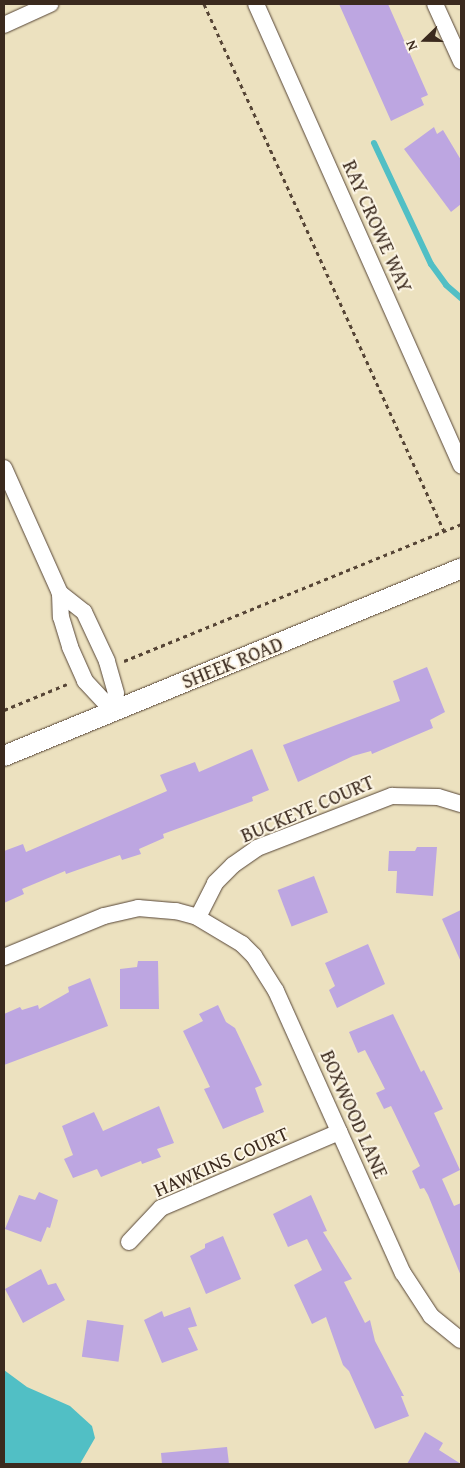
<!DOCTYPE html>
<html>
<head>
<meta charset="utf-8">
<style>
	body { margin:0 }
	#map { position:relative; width:465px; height:1468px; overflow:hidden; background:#ece1bf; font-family:"Gentium Book Plus",serif }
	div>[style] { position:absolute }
	.water>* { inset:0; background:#51bfc5 }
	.stream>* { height:6px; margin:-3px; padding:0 3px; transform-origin:3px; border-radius:3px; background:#51bfc5 }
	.building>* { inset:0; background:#bda6e1; transform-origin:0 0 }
	.path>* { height:3px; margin-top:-1.5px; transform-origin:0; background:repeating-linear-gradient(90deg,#564536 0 4px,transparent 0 8px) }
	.roads { filter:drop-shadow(0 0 1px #564536) drop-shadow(0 0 1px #564536) }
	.minor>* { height:16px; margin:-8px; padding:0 8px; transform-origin:8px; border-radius:8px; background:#fff }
	.tertiary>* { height:20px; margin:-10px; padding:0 10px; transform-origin:10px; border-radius:10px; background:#fff }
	span { translate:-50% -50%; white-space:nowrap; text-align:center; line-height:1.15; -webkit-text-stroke:4px #fcf5e5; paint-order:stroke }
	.street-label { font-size:20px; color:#3b2a1e }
	.frame { position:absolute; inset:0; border:5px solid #3b2a1e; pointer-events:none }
	.north { position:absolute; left:400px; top:15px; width:50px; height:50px; -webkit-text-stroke:4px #fcf5e5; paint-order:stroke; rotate:248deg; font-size:14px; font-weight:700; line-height:20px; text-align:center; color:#3b2a1e }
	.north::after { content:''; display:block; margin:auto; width:18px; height:22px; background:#3b2a1e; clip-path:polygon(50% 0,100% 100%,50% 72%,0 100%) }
</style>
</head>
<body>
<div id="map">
	<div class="water">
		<div style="clip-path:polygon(4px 1370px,27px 1387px,70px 1406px,92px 1426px,95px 1438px,80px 1464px,4px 1464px)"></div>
	</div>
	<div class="stream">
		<div style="left:374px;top:143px;width:134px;rotate:64.8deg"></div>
		<div style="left:431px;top:264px;width:26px;rotate:54deg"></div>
		<div style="left:446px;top:285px;width:20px;rotate:41deg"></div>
	</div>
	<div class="building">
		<div style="clip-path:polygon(339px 4px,388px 4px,428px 95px,421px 98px,424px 105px,391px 121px)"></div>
		<div style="clip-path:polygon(434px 127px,437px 134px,443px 130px,461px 160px,461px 204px,451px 212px,404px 149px)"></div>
		<div style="clip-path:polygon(427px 667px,445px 712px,430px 720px,433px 728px,372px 754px,371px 751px,353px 756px,298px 782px,283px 745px,400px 701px,393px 681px)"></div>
		<div style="clip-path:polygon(252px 749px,269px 790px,252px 797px,253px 801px,163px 834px,164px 838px,139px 849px,141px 854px,122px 860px,120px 855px,66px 874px,65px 871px,22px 889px,24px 894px,4px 903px,4px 851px,23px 844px,26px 852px,167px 791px,160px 775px,195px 762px,199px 772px)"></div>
		<div style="clip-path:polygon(417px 847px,437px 847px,433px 896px,396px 893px,397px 871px,388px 871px,389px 851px,415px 851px)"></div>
		<div style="left:314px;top:876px;width:39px;height:39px;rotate:69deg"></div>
		<div style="clip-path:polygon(461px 910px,461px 962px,442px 919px)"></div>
		<div style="clip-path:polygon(368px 944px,385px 984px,337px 1008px,329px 990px,335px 986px,325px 963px)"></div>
		<div style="clip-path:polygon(138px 961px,158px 961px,159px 1009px,120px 1009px,120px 969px,137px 967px)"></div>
		<div style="clip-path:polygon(90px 978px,108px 1026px,4px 1065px,4px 1014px,20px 1007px,22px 1010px,38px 1005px,39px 1009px,69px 992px,68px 987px)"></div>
		<div style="clip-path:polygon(218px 1005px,226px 1022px,235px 1028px,262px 1085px,255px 1088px,264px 1112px,223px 1129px,204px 1089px,210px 1087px,183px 1031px,203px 1021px,199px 1014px)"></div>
		<div style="clip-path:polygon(393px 1014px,421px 1072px,424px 1070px,443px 1109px,434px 1113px,460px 1170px,442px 1179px,454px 1206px,461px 1203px,461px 1276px,428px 1195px,424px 1188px,420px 1189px,412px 1171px,420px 1166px,391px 1106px,384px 1109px,376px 1093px,385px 1089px,365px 1050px,358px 1053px,349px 1032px)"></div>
		<div style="clip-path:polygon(159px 1106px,174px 1143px,157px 1149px,161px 1157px,142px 1164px,141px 1161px,101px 1177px,97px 1169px,73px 1178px,64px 1159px,73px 1155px,62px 1126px,94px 1112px,103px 1131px)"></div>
		<div style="clip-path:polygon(39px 1192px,58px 1200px,50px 1228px,47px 1227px,41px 1242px,5px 1229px,19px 1195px,35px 1200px)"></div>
		<div style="clip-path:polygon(311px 1195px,327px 1231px,323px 1232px,352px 1279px,344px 1282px,365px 1323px,370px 1320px,375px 1341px,404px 1396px,401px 1396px,409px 1416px,375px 1429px,349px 1371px,343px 1365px,326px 1317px,312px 1324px,294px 1285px,322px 1270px,307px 1239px,288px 1247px,273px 1214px)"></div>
		<div style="clip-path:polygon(223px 1236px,241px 1279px,206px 1294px,190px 1256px,205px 1248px,205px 1244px)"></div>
		<div style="clip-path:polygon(41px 1269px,48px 1285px,56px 1283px,65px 1300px,23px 1323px,5px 1289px)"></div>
		<div style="clip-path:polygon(190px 1307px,197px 1326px,188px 1328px,198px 1350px,162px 1363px,144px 1320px,162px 1311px,164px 1317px)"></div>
		<div style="left:87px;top:1320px;width:37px;height:37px;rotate:8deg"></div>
		<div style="clip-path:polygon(425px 1432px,443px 1443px,439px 1450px,461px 1464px,407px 1464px)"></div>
		<div style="clip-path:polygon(227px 1447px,229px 1464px,162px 1464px,161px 1453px)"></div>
	</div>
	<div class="path">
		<div style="left:204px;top:4px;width:579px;rotate:65.52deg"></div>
		<div style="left:124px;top:661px;width:364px;rotate:-22.1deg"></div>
		<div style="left:4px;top:710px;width:68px;rotate:-22.4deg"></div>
	</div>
	<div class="roads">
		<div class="minor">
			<div style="left:256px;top:4px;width:505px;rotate:66.03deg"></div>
			<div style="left:435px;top:4px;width:63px;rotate:65.5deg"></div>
			<div style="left:4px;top:25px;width:51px;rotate:-24.5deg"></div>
			<div style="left:4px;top:468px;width:137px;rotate:65.9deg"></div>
			<div style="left:60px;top:593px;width:24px;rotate:88deg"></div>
			<div style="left:61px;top:617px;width:31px;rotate:73deg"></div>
			<div style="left:70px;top:647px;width:37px;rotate:66deg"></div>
			<div style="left:85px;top:681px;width:40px;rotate:47deg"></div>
			<div style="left:112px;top:710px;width:17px;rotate:-77deg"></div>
			<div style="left:116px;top:693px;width:33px;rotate:-106deg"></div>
			<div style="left:107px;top:661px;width:54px;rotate:-115.1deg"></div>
			<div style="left:84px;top:612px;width:31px;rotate:-142deg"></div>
			<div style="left:198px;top:917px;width:38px;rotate:-63deg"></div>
			<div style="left:215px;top:883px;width:25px;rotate:-45deg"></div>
			<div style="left:233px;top:865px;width:29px;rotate:-35deg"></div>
			<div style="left:257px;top:848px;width:145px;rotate:-21.1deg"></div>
			<div style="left:392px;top:796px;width:46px;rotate:1.2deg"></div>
			<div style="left:438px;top:797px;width:24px;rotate:17deg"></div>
			<div style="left:4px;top:957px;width:108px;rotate:-22.3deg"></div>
			<div style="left:104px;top:916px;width:35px;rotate:-13deg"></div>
			<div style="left:138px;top:908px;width:38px;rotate:5deg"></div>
			<div style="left:176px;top:911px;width:20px;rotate:15deg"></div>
			<div style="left:195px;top:916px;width:55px;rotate:30.8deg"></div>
			<div style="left:242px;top:944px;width:17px;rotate:45deg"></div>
			<div style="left:254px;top:956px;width:41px;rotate:57.8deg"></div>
			<div style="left:276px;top:991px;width:309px;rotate:65.8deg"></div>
			<div style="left:403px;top:1273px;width:51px;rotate:56.9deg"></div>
			<div style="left:431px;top:1316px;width:38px;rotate:39deg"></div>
			<div style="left:129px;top:1242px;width:47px;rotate:-46.7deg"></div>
			<div style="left:161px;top:1208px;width:194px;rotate:-23.1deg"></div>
		</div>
		<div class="tertiary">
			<div style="left:4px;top:756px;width:494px;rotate:-22.3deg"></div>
		</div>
	</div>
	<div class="street-label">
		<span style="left:378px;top:226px;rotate:66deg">RAY CROWE WAY</span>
		<span style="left:232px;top:662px;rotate:-22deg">SHEEK ROAD</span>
		<span style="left:307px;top:808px;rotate:-23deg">BUCKEYE COURT</span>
		<span style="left:355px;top:1114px;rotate:66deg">BOXWOOD LANE</span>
		<span style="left:221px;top:1161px;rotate:-24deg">HAWKINS COURT</span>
	</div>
	<div class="frame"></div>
	<div class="north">N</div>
</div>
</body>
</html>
